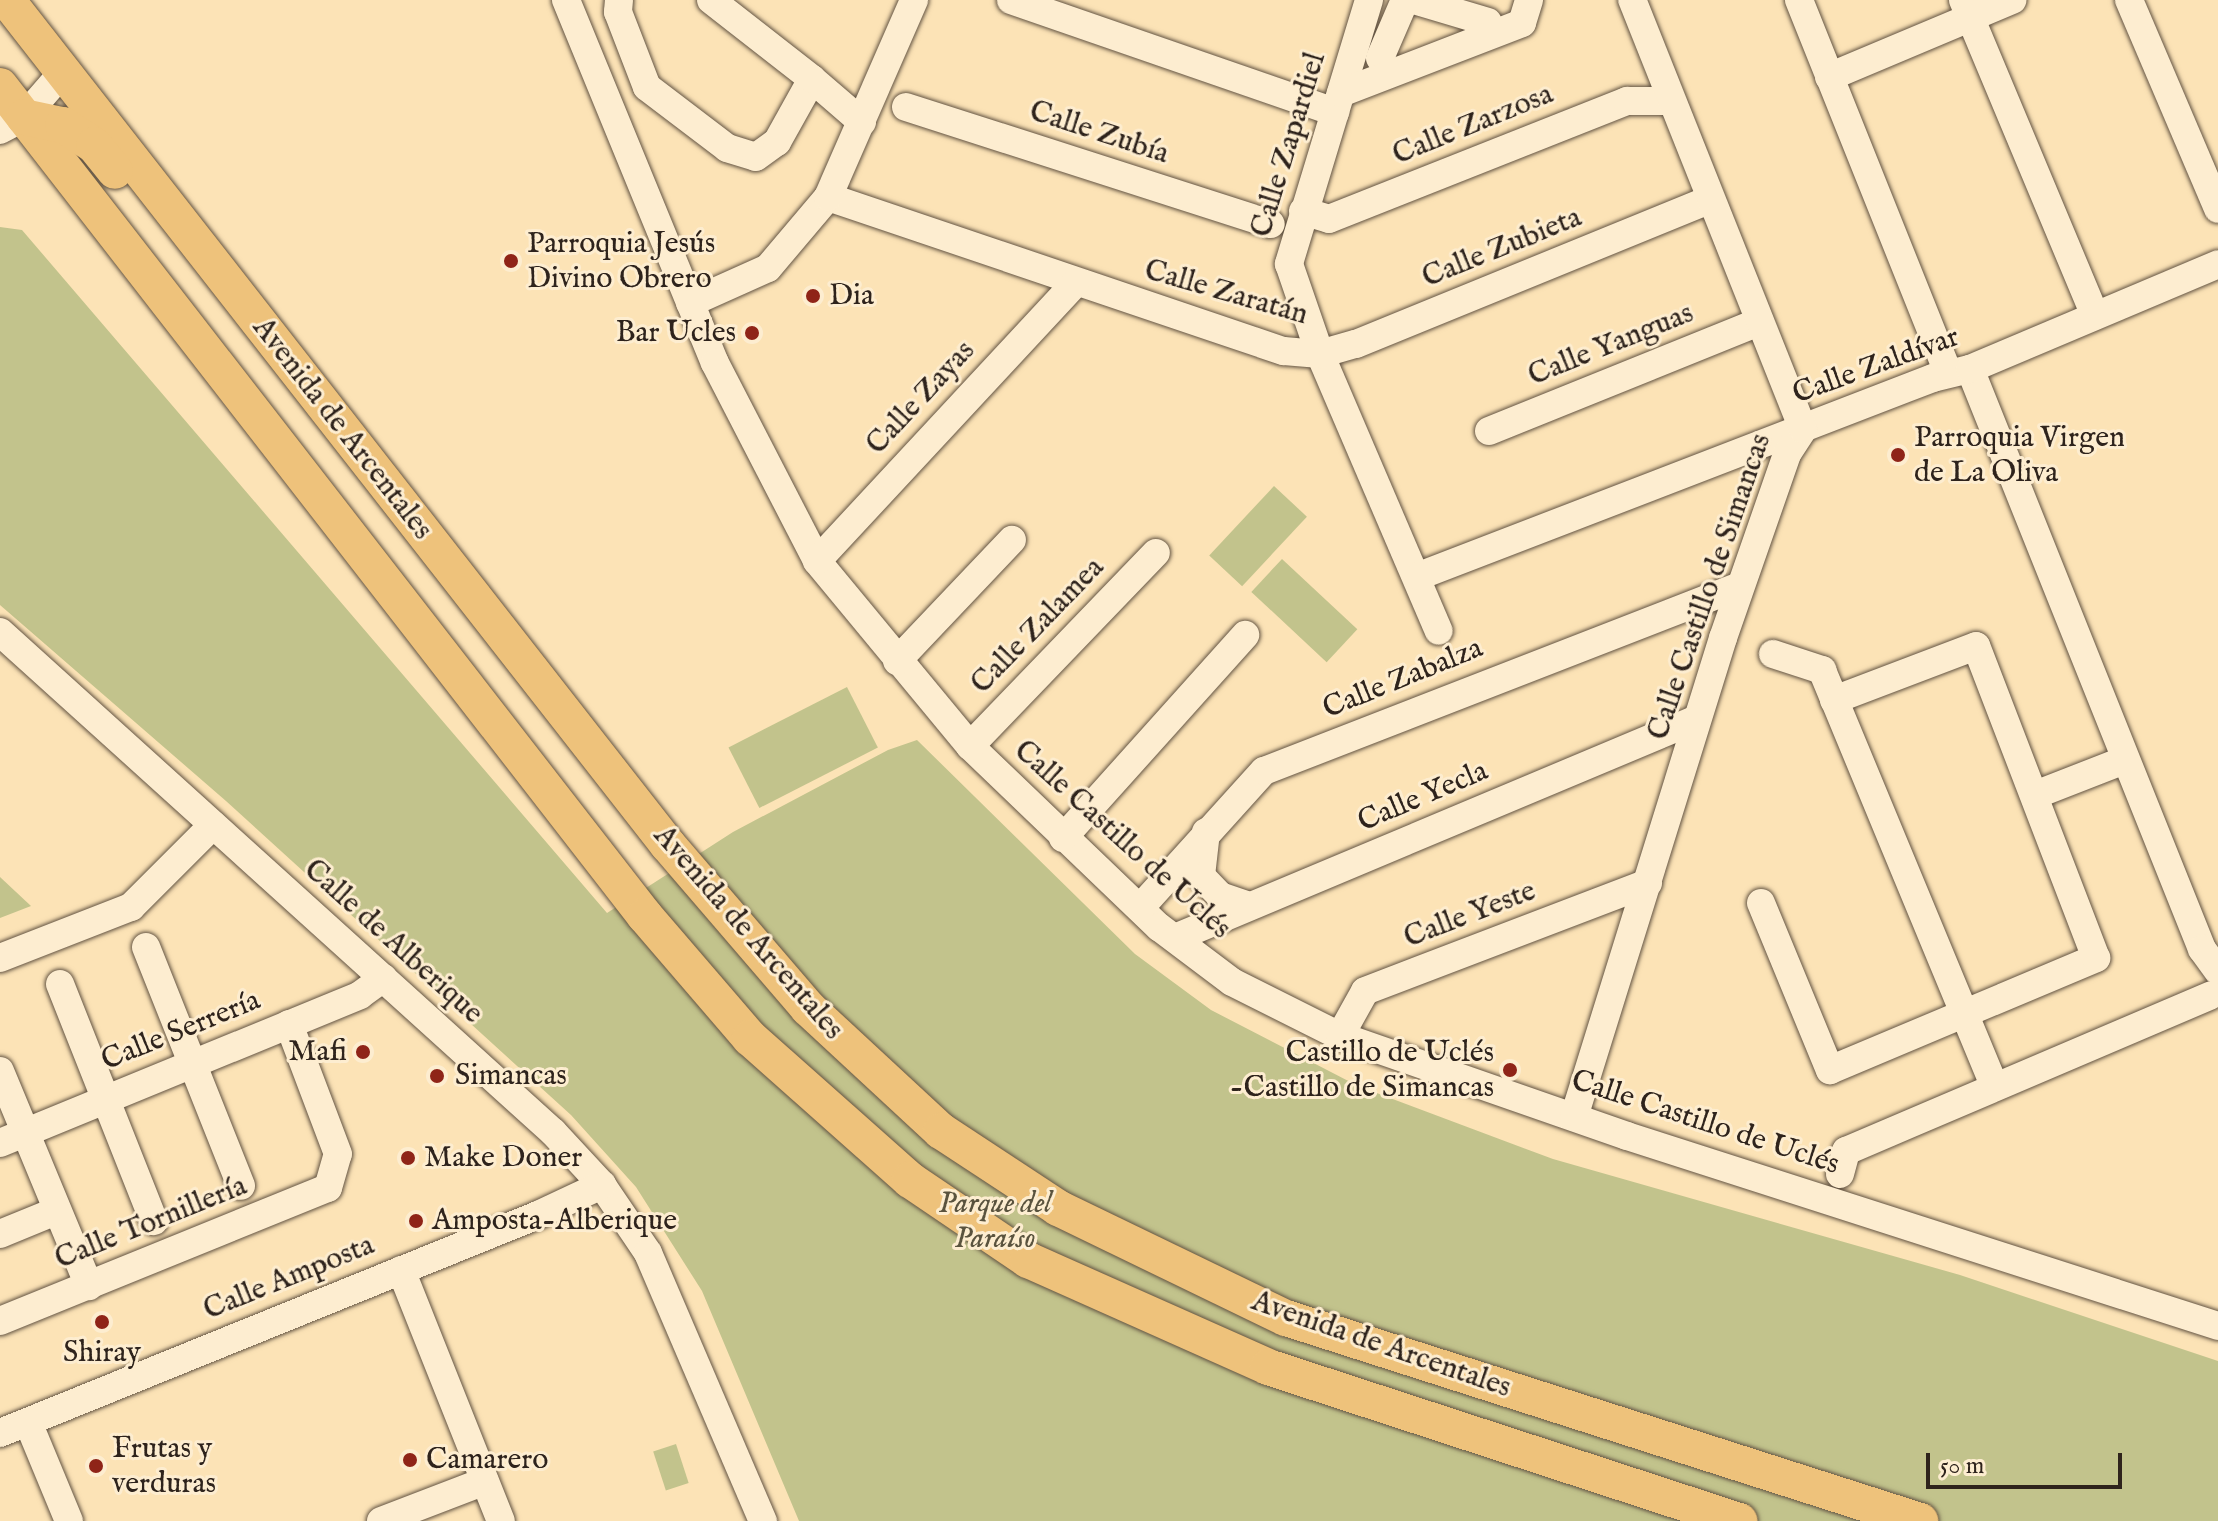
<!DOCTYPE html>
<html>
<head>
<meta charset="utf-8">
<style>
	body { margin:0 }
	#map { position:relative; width:2218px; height:1521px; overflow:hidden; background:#fce3b6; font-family:"IM FELL English",serif }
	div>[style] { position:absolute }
	.green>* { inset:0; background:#c2c38c; transform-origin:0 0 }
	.roads { filter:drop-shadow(0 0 2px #625342) drop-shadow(0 0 2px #625342) }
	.minor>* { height:28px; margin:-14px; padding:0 14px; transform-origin:14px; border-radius:14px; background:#fdedd0 }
	.major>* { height:36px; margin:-18px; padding:0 18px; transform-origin:18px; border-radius:18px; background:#eec27b }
	.dots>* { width:22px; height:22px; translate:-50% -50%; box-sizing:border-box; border:4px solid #fdedd0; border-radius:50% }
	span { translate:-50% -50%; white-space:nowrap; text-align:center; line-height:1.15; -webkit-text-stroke:6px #fdedd0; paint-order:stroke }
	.street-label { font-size:30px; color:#2e231c }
	.poi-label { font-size:30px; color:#2e231c }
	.left { translate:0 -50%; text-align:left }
	.right { translate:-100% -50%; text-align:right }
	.park-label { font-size:30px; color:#5a533e; font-style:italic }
	.scale { position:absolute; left:1926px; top:1453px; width:196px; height:36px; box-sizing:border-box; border:4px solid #2e231c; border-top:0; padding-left:10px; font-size:24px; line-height:28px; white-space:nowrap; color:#2e231c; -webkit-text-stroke:6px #fdedd0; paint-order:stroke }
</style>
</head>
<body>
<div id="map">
	<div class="green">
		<div style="clip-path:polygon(0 227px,22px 230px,607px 913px,733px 832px,888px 750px,917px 740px,1135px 954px,1211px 1010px,1358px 1086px,1553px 1159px,1960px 1275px,2218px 1361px,2218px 1521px,799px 1521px,702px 1291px,636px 1187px,571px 1115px,226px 801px,0 605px)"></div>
		<div style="left:1274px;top:486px;width:45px;height:95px;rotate:43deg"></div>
		<div style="left:1282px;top:559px;width:103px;height:45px;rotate:43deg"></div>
		<div style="left:847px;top:687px;width:68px;height:133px;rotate:63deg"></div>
		<div style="clip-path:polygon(0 877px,31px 906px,0 918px)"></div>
		<div style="left:676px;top:1444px;width:41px;height:24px;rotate:72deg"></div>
	</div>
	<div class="roads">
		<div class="minor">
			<div style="left:566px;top:0;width:392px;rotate:67.7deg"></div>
			<div style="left:715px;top:363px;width:223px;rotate:62.7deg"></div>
			<div style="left:817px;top:561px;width:240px;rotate:50.4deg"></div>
			<div style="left:970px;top:746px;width:262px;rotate:43.8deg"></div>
			<div style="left:1159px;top:927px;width:91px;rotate:37deg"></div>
			<div style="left:1232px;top:982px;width:121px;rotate:26.6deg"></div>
			<div style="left:1340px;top:1036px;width:304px;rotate:19.2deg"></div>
			<div style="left:1627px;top:1136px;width:621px;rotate:17.82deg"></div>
			<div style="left:619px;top:0;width:12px;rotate:95deg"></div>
			<div style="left:618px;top:12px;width:80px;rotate:68.9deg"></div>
			<div style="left:647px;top:87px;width:101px;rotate:37.3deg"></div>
			<div style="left:727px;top:148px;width:30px;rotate:17deg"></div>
			<div style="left:756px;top:157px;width:26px;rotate:-36deg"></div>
			<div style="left:777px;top:142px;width:72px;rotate:-60.9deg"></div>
			<div style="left:812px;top:79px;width:66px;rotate:40.7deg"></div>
			<div style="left:711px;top:0;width:128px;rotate:38deg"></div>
			<div style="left:1011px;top:0;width:343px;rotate:19.1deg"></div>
			<div style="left:1369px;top:0;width:276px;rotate:106.9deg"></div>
			<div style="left:1289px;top:264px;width:95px;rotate:71deg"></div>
			<div style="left:1320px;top:354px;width:301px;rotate:66.8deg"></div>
			<div style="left:1414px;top:0;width:77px;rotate:16.6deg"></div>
			<div style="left:1799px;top:0;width:402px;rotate:68.2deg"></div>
			<div style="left:1963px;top:0;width:342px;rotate:67.3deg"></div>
			<div style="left:2129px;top:0;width:227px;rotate:66.9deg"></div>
			<div style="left:1380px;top:58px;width:63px;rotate:-66.7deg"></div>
			<div style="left:1829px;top:77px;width:199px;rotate:-22.8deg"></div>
			<div style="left:1341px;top:93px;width:194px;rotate:-21.1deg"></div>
			<div style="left:1522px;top:23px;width:24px;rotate:-73deg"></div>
			<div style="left:906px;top:107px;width:383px;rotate:17.8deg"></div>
			<div style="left:0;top:130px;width:27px;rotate:-28deg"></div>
			<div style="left:24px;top:117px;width:60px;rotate:-49.1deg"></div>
			<div style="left:828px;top:197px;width:481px;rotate:18.7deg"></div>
			<div style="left:1284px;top:351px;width:36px;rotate:5deg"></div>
			<div style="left:1320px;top:354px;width:37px;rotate:-16deg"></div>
			<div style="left:1356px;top:344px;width:381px;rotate:-22.2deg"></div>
			<div style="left:1303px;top:211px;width:27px;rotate:17deg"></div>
			<div style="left:1329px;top:219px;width:321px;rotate:-21.6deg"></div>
			<div style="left:1627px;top:101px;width:44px"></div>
			<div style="left:690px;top:303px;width:85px;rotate:-24.2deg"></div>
			<div style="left:768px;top:268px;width:93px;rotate:-49.8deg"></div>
			<div style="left:828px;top:197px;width:215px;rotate:-66.4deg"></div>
			<div style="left:1970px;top:369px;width:625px;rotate:68.2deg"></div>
			<div style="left:2202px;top:949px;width:27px;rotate:54deg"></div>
			<div style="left:1489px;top:431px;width:291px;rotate:-22deg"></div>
			<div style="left:817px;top:561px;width:379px;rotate:-47.1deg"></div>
			<div style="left:1419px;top:576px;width:551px;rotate:-21.07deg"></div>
			<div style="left:1933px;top:378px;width:38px;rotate:-14deg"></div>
			<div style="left:1970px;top:369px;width:269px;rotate:-22.9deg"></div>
			<div style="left:0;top:632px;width:746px;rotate:42.12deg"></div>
			<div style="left:553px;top:1132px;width:72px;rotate:47.2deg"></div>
			<div style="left:602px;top:1185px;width:82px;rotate:55.9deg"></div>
			<div style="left:648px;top:1253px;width:292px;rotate:66.8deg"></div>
			<div style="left:1773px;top:654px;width:52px;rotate:18.1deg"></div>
			<div style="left:1822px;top:670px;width:451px;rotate:67.5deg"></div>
			<div style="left:897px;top:661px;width:167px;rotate:-46.5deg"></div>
			<div style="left:970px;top:746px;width:268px;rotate:-46.1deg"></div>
			<div style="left:2035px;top:795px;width:97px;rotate:-21.3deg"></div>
			<div style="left:1206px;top:832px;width:44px;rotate:96.5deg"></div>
			<div style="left:1201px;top:876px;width:28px;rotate:46deg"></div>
			<div style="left:1220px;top:896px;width:31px;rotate:19deg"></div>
			<div style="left:1063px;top:838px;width:273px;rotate:-48.1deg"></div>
			<div style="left:1761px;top:903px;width:181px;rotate:67.6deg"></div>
			<div style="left:1830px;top:1070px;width:289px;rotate:-22.8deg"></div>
			<div style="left:2096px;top:958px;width:334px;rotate:-111deg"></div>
			<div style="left:1976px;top:646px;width:152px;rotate:159.2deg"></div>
			<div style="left:1140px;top:908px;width:185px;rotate:-47.9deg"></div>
			<div style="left:1264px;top:771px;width:511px;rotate:-21.24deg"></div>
			<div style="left:1175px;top:938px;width:566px;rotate:-22.76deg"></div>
			<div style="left:146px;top:947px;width:257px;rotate:68.3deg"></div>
			<div style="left:0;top:958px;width:141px;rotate:-21.3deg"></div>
			<div style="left:131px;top:907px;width:116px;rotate:-45deg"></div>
			<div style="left:60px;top:984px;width:255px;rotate:68.4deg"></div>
			<div style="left:1340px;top:1036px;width:51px;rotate:-60.9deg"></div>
			<div style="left:1365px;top:991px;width:303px;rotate:-20.9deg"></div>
			<div style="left:0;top:1071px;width:233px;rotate:67.5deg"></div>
			<div style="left:1574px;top:1117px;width:502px;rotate:-72.72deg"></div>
			<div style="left:1723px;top:638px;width:195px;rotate:-70.8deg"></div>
			<div style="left:1787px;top:454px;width:30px;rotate:-57deg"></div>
			<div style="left:1803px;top:429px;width:462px;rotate:-111.7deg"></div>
			<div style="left:0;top:1143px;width:389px;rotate:-22.3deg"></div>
			<div style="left:360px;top:995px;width:29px;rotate:-36deg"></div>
			<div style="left:1840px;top:1174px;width:24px;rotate:-75deg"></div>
			<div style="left:1846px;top:1151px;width:396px;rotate:-23.1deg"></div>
			<div style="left:0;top:1234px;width:61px;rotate:-22.3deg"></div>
			<div style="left:401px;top:1270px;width:270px;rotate:68.3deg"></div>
			<div style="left:0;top:1321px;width:354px;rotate:-22.1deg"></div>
			<div style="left:328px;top:1188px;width:35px;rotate:-74deg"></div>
			<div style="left:338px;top:1154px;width:139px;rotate:-110.7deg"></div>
			<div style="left:28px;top:1422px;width:107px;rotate:67.5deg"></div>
			<div style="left:0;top:1433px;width:580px;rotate:-22.06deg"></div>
			<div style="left:538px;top:1215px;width:71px;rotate:-25.1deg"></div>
			<div style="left:381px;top:1521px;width:111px;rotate:-21deg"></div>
		</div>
		<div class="major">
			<div style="left:7px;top:0;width:1073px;rotate:51.97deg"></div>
			<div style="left:668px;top:845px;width:215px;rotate:49.3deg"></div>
			<div style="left:808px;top:1008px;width:181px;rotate:42.8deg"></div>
			<div style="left:941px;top:1131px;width:140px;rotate:33.3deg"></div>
			<div style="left:1058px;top:1208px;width:253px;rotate:25.8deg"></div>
			<div style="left:1286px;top:1318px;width:666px;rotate:17.75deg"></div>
			<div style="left:0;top:86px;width:1051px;rotate:52.15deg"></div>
			<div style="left:645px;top:916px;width:161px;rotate:49.3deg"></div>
			<div style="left:750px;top:1038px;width:214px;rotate:41.6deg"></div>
			<div style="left:910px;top:1180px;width:143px;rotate:34.1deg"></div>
			<div style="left:1028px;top:1260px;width:263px;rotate:24deg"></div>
			<div style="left:1268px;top:1367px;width:496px;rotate:18.1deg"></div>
			<div style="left:24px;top:117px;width:40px;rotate:12deg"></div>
			<div style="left:63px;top:125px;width:37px;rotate:33deg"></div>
			<div style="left:94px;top:145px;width:33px;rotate:51deg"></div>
		</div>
	</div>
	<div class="dots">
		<div style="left:511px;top:261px;background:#8f2418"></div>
		<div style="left:813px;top:296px;background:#8f2418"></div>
		<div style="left:752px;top:333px;background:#8f2418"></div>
		<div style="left:1898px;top:455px;background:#8f2418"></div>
		<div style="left:363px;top:1052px;background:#8f2418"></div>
		<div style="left:1510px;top:1070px;background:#8f2418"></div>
		<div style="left:437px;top:1076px;background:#8f2418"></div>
		<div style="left:408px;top:1158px;background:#8f2418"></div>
		<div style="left:416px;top:1221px;background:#8f2418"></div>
		<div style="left:102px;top:1322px;background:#8f2418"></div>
		<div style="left:410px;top:1460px;background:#8f2418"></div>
		<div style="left:96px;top:1466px;background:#8f2418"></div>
	</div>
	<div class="street-label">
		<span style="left:1473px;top:125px;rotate:-22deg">Calle Zarzosa</span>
		<span style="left:1099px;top:133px;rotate:18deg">Calle Zubía</span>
		<span style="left:1289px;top:145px;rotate:-73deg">Calle Zapardiel</span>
		<span style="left:1502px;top:248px;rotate:-22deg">Calle Zubieta</span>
		<span style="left:1226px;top:293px;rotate:16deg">Calle Zaratán</span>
		<span style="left:1611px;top:345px;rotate:-22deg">Calle Yanguas</span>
		<span style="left:1876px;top:366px;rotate:-20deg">Calle Zaldívar</span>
		<span style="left:921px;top:398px;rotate:-47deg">Calle Zayas</span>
		<span style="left:342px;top:429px;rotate:52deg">Avenida de Arcentales</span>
		<span style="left:1710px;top:587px;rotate:-71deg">Calle Castillo de Simancas</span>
		<span style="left:1038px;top:626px;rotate:-46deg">Calle Zalamea</span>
		<span style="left:1403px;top:679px;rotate:-22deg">Calle Zabalza</span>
		<span style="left:1423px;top:797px;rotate:-23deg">Calle Yecla</span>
		<span style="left:1122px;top:840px;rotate:42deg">Calle Castillo de Uclés</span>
		<span style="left:1470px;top:915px;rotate:-21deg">Calle Yeste</span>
		<span style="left:748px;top:933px;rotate:49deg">Avenida de Arcentales</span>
		<span style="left:393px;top:942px;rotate:42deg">Calle de Alberique</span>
		<span style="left:181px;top:1031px;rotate:-22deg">Calle Serrería</span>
		<span style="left:1705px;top:1123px;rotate:18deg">Calle Castillo de Uclés</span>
		<span style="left:151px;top:1223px;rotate:-22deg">Calle Tornillería</span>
		<span style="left:289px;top:1278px;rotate:-22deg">Calle Amposta</span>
		<span style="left:1381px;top:1345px;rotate:19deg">Avenida de Arcentales</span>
	</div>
	<div class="poi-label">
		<span class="left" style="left:527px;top:261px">Parroquia Jesús<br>Divino Obrero</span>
		<span class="left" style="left:829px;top:296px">Dia</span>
		<span class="right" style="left:736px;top:333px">Bar Ucles</span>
		<span class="left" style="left:1914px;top:455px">Parroquia Virgen<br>de La Oliva</span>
		<span class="right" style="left:347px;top:1052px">Mafi</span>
		<span class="right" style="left:1494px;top:1070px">Castillo de Uclés<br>-Castillo de Simancas</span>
		<span class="left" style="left:455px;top:1076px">Simancas</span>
		<span class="left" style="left:424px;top:1158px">Make Doner</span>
		<span class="left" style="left:432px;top:1221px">Amposta-Alberique</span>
		<span style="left:102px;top:1353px">Shiray</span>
		<span class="left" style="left:112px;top:1466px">Frutas y<br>verduras</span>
		<span class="left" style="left:426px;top:1460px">Camarero</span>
	</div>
	<div class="park-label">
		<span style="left:995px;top:1221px">Parque del<br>Paraíso</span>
	</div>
	<div class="scale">50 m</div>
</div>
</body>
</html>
